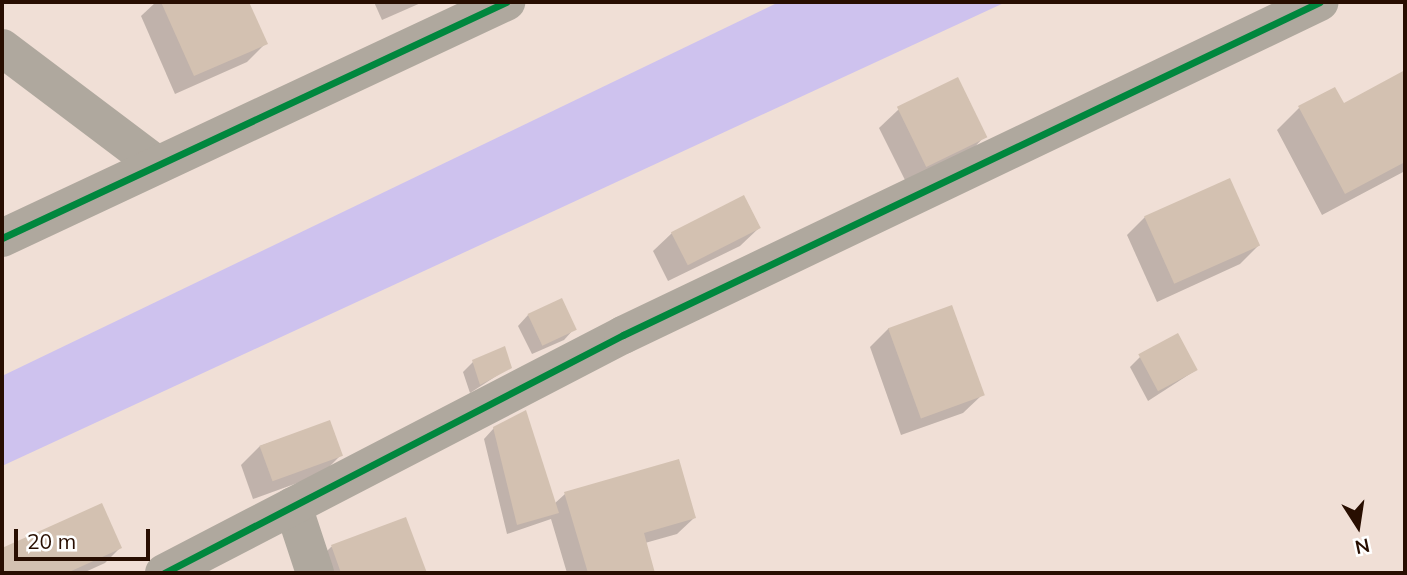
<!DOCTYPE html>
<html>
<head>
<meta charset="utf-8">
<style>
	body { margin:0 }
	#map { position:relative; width:1407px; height:575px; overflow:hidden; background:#f0dfd6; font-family:Mulish,sans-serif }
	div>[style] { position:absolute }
	.water>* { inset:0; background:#cec2ee }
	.shadow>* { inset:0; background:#0003 }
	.building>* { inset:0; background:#d3c1b1; transform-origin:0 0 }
	.minor>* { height:38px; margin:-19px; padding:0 19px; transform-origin:19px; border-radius:19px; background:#afa89e }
	.cycleway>* { height:7px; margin:-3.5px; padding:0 3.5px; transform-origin:3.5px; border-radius:3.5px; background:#00873e }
	span { translate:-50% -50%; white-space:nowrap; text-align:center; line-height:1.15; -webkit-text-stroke:6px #fff; paint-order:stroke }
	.frame { position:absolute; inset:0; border:4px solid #280e01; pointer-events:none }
	.north { position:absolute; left:1323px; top:491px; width:70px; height:70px; -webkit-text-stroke:5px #fff; paint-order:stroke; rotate:168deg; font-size:19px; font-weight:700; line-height:28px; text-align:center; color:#280e01 }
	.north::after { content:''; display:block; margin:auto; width:24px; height:32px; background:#280e01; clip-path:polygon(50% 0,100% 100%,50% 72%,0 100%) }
	.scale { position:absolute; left:14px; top:529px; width:136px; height:32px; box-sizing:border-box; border:4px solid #280e01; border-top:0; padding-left:9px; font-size:21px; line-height:24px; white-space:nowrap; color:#280e01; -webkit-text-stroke:5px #fff; paint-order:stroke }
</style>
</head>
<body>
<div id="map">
	<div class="water">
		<div style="clip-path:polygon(779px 2px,1006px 2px,2px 466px,2px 376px)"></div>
	</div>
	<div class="shadow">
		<div style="clip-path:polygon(156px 2px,248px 2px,265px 44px,247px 62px,175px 94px,141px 16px)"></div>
		<div style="clip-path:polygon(374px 2px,423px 2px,382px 20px)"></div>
		<div style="clip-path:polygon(1405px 72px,1405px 171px,1322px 215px,1277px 130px,1299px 108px,1343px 105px)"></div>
		<div style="clip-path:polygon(957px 80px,985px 136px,967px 155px,907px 184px,879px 128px,898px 110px)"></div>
		<div style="clip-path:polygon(1145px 217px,1258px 246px,1240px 264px,1157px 302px,1127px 235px)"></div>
		<div style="clip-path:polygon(759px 228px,740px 246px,668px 281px,653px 251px,672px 233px)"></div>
		<div style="clip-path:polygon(528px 315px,574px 329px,564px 340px,532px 354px,518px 326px)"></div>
		<div style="clip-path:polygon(889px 328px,982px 395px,963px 413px,901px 435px,870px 347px)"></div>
		<div style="clip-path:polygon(1140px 357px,1196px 370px,1148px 401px,1130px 367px)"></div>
		<div style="clip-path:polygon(473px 362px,510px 367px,470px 393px,463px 372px)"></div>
		<div style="clip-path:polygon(329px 422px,341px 455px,322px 474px,253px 499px,241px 465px,260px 446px)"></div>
		<div style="clip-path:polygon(494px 428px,554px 504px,565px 494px,694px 518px,677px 534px,645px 543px,653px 573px,567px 573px,551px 519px,507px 534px,484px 439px)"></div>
		<div style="clip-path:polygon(101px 506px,120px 548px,105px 563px,83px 573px,2px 573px,2px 549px)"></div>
		<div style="clip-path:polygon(405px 520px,425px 573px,314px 573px,313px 565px,331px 547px)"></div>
	</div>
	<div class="building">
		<div style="clip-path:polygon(161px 2px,249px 2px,268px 44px,194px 76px)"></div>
		<div style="clip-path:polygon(1405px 70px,1405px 162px,1345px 194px,1298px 106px,1335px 87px,1344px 103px)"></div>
		<div style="left:958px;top:77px;width:67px;height:68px;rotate:64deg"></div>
		<div style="left:1230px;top:178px;width:74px;height:94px;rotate:66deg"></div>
		<div style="left:744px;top:195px;width:37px;height:82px;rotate:63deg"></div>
		<div style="left:562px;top:298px;width:35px;height:38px;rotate:65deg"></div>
		<div style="left:952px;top:305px;width:96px;height:68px;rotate:70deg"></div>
		<div style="left:1178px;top:333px;width:42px;height:45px;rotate:62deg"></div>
		<div style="clip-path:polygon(505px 346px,512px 368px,480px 385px,472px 360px)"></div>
		<div style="clip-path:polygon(526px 410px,559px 513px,517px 525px,493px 427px)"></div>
		<div style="left:330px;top:420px;width:38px;height:75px;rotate:70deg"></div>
		<div style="clip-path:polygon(679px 459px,696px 518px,644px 533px,655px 573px,588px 573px,564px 492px)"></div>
		<div style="clip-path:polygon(102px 503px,122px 548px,67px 573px,2px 573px,2px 548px)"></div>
		<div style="clip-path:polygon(406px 517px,427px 573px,341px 573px,331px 545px)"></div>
	</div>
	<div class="minor">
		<div style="left:2px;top:48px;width:194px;rotate:37deg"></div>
		<div style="left:2px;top:238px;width:557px;rotate:-25.09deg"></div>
		<div style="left:293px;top:506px;width:71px;rotate:71.8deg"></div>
		<div style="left:164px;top:573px;width:517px;rotate:-27.41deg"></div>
		<div style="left:623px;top:335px;width:772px;rotate:-25.54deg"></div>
	</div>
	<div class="cycleway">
		<div style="left:2px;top:238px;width:557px;rotate:-25.09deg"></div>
		<div style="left:164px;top:573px;width:517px;rotate:-27.41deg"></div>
		<div style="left:623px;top:335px;width:772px;rotate:-25.54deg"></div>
	</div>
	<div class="frame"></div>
	<div class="north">N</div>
	<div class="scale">20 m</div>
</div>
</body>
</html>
